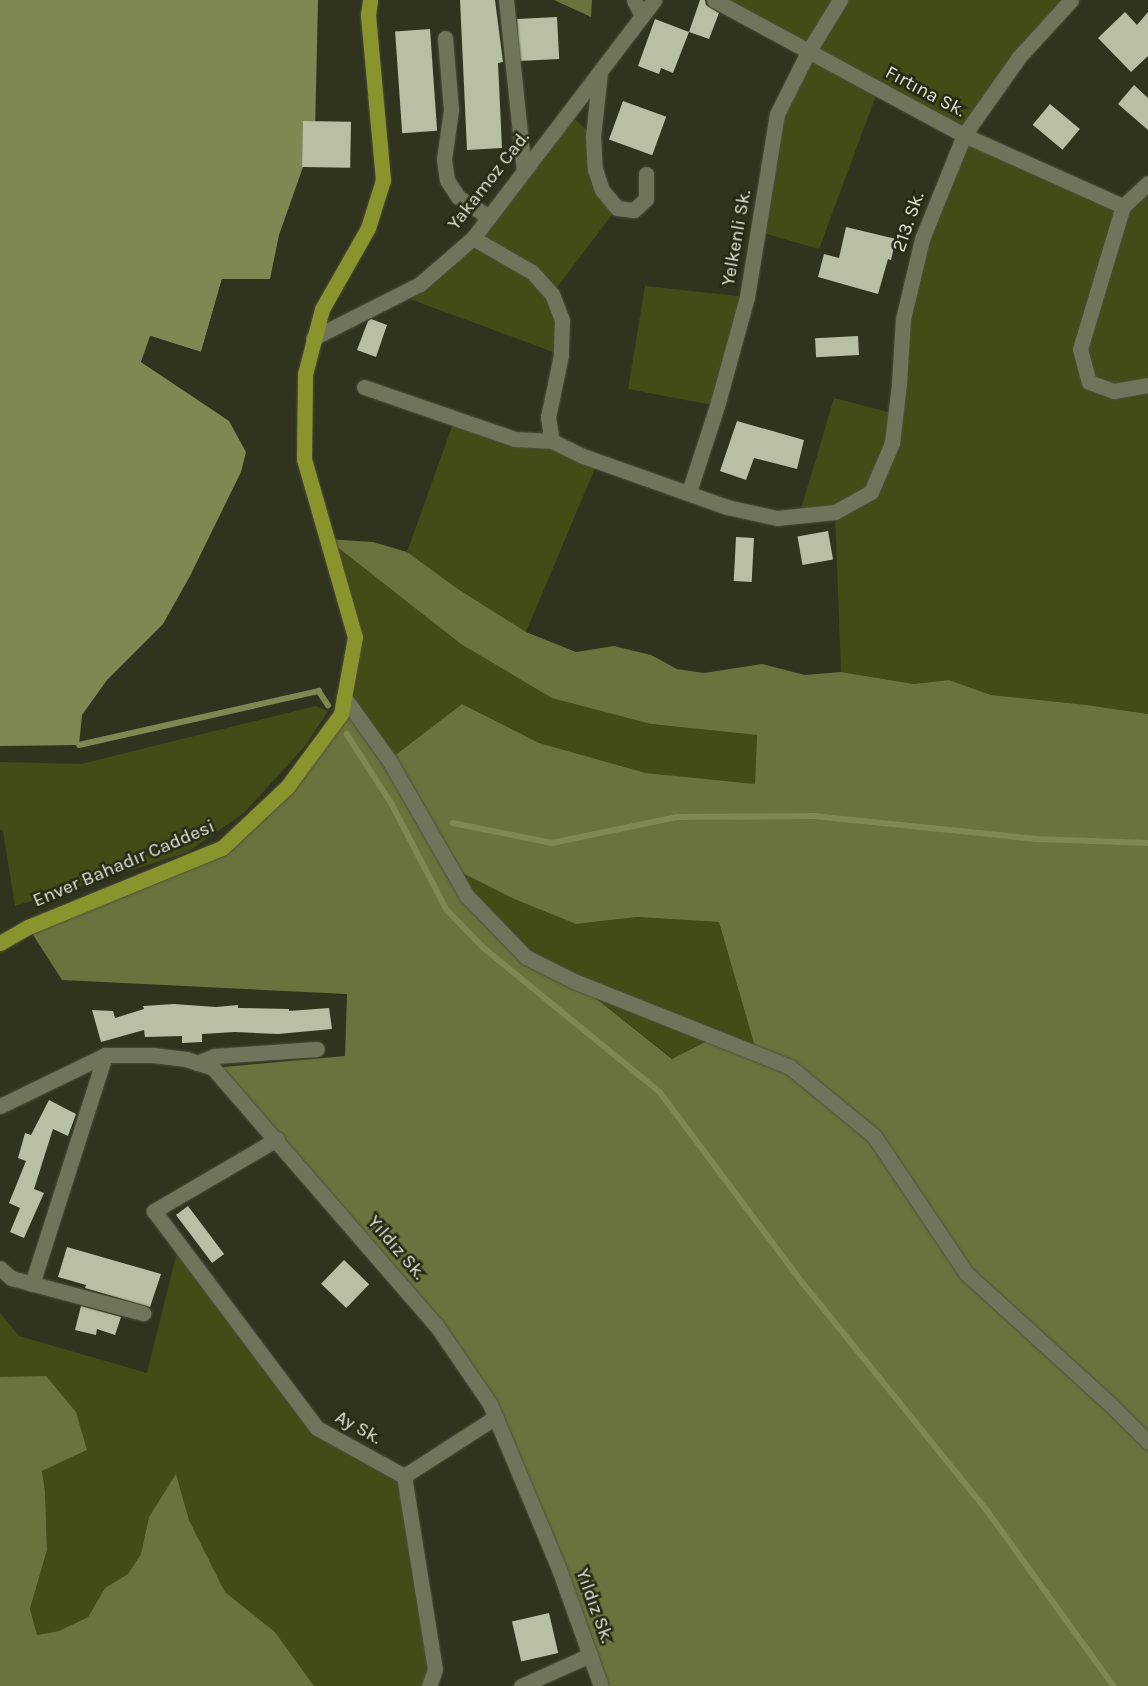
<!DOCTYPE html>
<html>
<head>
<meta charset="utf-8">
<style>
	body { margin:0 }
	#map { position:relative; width:1148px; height:1686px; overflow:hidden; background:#30341e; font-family:Karla,sans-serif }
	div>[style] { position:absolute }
	.green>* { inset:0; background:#434b17 }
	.forest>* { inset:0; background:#6a723d }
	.water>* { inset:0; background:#7f8852 }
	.pier>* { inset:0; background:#30341e }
	.stream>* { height:5.5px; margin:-2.75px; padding:0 2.75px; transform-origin:2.75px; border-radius:2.75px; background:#7f8852 }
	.building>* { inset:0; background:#b9bfa4; transform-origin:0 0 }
	.roads { filter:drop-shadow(0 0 1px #4d503c) drop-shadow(0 0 1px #4d503c) }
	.minor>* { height:15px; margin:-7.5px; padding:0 7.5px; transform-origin:7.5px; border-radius:7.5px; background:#6f745b }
	.major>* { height:15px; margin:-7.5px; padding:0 7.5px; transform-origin:7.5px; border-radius:7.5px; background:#89952c }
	span { translate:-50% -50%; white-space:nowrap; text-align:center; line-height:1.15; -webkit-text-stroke:5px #272a14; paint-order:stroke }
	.street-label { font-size:19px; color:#e1e4d6 }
</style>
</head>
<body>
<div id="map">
	<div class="green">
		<div style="clip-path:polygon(714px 0,1069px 0,964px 135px,1123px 206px,1148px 183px,1148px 714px,1087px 705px,991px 695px,949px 680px,914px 684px,841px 672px,835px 512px,799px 516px,834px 398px,896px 414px,903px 319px,963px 135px,878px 90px,819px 249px,759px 232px,777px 114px,807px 52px)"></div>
		<div style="clip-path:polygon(568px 113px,593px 136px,595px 169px,617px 208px,552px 294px,561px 355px,399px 295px,473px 238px)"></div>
		<div style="clip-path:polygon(645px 286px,747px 297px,717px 406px,628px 389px)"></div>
		<div style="clip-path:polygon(455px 418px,598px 461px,526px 632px,458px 589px,407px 552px)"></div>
		<div style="clip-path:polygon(327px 539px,393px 591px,651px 724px,757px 735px,755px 785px,646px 773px,539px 743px,462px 704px,389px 760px,344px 698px,355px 637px)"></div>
		<div style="clip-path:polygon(316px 706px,328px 711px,305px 746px,244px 813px,186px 853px,15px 906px,3px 831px,0 829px,0 762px,81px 764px)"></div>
		<div style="clip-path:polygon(449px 867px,514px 899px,576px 924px,637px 917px,719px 922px,757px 1054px,714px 1037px,673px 1059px,574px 981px,526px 957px)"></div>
		<div style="clip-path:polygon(179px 1244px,317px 1428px,404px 1476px,417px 1553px,429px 1686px,314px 1686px,275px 1632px,225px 1592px,189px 1520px,176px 1475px,149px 1517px,141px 1554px,128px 1575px,105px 1588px,88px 1617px,59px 1631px,37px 1635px,30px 1610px,47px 1550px,45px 1491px,42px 1471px,87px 1450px,46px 1377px,0 1377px,0 1313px,19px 1336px,147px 1373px)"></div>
	</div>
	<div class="forest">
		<div style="clip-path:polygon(554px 0,592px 0,591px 17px)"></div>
		<div style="clip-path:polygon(evenodd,327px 539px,373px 542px,407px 552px,458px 589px,526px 632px,576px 652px,614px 646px,651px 655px,677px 669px,704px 673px,762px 664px,805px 675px,841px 672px,914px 684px,949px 680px,991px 695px,1087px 705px,1148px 714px,1148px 1686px,601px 1686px,490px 1404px,436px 1325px,213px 1068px,345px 1056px,347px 994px,62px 980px,28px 927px,222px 848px,287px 787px,344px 698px,389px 760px,462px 704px,539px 743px,646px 773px,755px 784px,757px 735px,651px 724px,552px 698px,461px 644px,327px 539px,450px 867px,514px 899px,576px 924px,637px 917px,719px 922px,757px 1054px,715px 1037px,672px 1059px,574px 981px,526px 957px,450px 867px)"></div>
		<div style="clip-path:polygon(46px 1376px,76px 1412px,87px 1450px,42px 1471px,45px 1491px,47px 1550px,30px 1609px,37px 1635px,59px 1631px,88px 1617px,105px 1588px,128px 1574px,141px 1554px,149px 1517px,176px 1474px,189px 1520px,225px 1592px,275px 1632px,314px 1686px,0 1686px,0 1377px)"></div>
	</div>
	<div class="water">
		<div style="clip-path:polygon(0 0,318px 0,315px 133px,279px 235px,270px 279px,222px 279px,201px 352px,151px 336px,141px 362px,229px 421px,246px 452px,241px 472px,190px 576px,163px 624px,107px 680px,82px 715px,79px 745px,0 746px)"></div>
	</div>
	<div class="pier">
		<div style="clip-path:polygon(222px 279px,227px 282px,224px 282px,203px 354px,152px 339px,144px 361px,232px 421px,141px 362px,150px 336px,201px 352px)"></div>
	</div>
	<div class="stream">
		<div style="left:347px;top:734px;width:83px;rotate:57.3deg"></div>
		<div style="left:392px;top:804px;width:119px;rotate:62.6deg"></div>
		<div style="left:447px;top:910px;width:53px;rotate:45.8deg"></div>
		<div style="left:484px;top:948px;width:227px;rotate:39.3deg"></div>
		<div style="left:660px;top:1092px;width:239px;rotate:53.2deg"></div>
		<div style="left:803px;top:1283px;width:296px;rotate:51deg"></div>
		<div style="left:989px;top:1513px;width:213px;rotate:54.2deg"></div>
		<div style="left:79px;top:745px;width:246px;rotate:-12.7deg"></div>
		<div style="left:319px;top:691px;width:17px;rotate:57deg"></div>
		<div style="left:453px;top:823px;width:101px;rotate:11.4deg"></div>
		<div style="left:552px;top:843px;width:128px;rotate:-11.7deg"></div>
		<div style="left:677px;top:817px;width:137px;rotate:-0.4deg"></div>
		<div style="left:814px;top:816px;width:224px;rotate:5.9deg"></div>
		<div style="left:1037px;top:839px;width:111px;rotate:2.1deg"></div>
	</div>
	<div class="building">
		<div style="clip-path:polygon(460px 0,495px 0,503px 62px,498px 63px,502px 148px,467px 150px)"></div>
		<div style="clip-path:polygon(700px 0,705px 0,706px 5px,719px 13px,709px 39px,689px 32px)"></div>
		<div style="clip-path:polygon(1125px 12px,1137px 25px,1148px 12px,1148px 56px,1131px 72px,1098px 38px)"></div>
		<div style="left:557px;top:17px;width:42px;height:40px;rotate:87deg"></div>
		<div style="clip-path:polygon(655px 19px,689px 32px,673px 73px,661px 68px,659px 74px,638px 66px)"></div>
		<div style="left:430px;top:29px;width:102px;height:35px;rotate:86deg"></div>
		<div style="clip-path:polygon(1134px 85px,1148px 98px,1148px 130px,1118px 104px)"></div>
		<div style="left:623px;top:101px;width:46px;height:41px;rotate:20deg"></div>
		<div style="left:1050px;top:104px;width:39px;height:27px;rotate:40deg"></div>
		<div style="left:303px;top:121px;width:48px;height:46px;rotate:1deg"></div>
		<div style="clip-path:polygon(846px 227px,896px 239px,891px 260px,888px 259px,878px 294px,818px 277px,824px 254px,839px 258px)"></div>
		<div style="clip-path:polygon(371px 319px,387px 325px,376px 357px,357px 350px,368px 321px)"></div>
		<div style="left:858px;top:336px;width:19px;height:43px;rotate:87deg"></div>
		<div style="clip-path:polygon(737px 421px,804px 440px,797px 469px,754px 458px,746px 480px,720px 471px)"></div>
		<div style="left:828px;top:531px;width:29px;height:31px;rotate:80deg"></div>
		<div style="left:736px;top:537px;width:18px;height:44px;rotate:3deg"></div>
		<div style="clip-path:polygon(174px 1004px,216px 1007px,238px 1005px,238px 1008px,289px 1009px,289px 1011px,329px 1008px,332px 1029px,278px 1034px,235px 1032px,202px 1034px,202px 1042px,182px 1043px,182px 1036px,145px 1037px,144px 1030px,101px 1042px,92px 1010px,113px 1011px,115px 1018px,144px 1009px,143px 1006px)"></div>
		<div style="clip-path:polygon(49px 1100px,76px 1114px,68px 1136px,53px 1129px,34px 1189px,44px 1193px,24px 1238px,10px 1232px,20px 1208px,9px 1203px,26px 1161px,18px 1158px,25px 1133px,31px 1135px)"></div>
		<div style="left:188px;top:1206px;width:60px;height:15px;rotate:53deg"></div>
		<div style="clip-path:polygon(67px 1247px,161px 1274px,150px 1307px,85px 1288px,86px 1285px,58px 1277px)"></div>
		<div style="left:344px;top:1260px;width:35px;height:33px;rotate:44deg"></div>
		<div style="clip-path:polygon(81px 1306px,121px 1317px,115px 1335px,97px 1329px,96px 1335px,75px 1330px)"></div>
		<div style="left:549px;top:1613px;width:41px;height:38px;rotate:77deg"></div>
	</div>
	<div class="roads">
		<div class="minor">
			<div style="left:506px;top:0;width:172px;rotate:84deg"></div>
			<div style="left:634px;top:0;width:18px;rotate:63deg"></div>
			<div style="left:714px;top:0;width:284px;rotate:28.4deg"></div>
			<div style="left:964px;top:135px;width:174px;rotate:24.1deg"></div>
			<div style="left:445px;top:38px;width:72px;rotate:85.2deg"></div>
			<div style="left:451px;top:110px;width:49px;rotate:98.1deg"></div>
			<div style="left:444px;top:159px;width:21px;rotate:82deg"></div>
			<div style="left:447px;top:180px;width:20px;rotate:57deg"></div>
			<div style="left:458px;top:197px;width:37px;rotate:33deg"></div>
			<div style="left:600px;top:72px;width:64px;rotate:96.2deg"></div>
			<div style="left:593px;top:136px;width:33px;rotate:87deg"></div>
			<div style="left:595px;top:169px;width:22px;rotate:72deg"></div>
			<div style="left:602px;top:190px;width:23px;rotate:50deg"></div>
			<div style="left:617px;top:208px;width:17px;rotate:7deg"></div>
			<div style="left:634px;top:210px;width:16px;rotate:-43deg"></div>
			<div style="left:646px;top:199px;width:25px;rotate:-90deg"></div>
			<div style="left:1148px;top:183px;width:34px;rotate:137deg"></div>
			<div style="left:1123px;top:206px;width:149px;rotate:106.7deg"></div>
			<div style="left:1080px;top:349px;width:34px;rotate:75deg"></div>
			<div style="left:1089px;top:382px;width:27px;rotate:20deg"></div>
			<div style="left:1114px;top:391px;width:35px;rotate:-10deg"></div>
			<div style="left:473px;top:238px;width:68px;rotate:30deg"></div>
			<div style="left:532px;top:272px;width:30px;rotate:48deg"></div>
			<div style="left:552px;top:294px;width:28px;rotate:69deg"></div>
			<div style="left:562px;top:320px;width:35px;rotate:92deg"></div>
			<div style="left:561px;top:355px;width:63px;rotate:101.8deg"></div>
			<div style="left:548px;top:417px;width:24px;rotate:81deg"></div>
			<div style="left:552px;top:441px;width:34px;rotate:26deg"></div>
			<div style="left:583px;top:456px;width:153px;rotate:19.5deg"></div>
			<div style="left:727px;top:507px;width:51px;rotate:12.4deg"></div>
			<div style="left:777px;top:518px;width:58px;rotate:-5.9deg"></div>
			<div style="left:835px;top:512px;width:41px;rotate:-29.1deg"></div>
			<div style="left:871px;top:492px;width:53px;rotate:-66.8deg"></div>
			<div style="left:892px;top:443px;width:59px;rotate:-83.2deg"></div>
			<div style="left:899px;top:384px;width:65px;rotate:-86.5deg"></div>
			<div style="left:903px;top:319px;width:82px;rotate:-76.6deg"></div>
			<div style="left:922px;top:239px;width:112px;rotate:-68deg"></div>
			<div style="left:964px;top:135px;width:95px;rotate:-54.8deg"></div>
			<div style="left:1019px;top:57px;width:77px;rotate:-47.6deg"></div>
			<div style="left:313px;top:338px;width:120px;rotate:-26.8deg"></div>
			<div style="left:420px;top:284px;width:70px;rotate:-41deg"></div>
			<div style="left:473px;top:238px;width:299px;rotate:-52.7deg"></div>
			<div style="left:364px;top:387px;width:160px;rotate:19deg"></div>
			<div style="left:515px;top:439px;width:37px;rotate:3deg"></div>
			<div style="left:689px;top:492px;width:90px;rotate:-72deg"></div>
			<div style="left:717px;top:406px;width:113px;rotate:-74.6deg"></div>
			<div style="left:747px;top:297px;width:185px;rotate:-80.7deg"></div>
			<div style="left:777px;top:114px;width:69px;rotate:-63.4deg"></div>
			<div style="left:808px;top:52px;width:61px;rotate:-58.4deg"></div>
			<div style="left:344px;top:697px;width:77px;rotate:54.5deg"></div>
			<div style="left:389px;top:760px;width:157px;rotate:60.2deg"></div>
			<div style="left:467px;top:896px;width:85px;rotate:46deg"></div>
			<div style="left:526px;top:957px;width:54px;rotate:26.6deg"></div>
			<div style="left:574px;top:981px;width:232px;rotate:21.7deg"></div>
			<div style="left:790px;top:1067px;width:109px;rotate:39.4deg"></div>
			<div style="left:874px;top:1136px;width:165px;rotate:56.1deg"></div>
			<div style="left:966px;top:1273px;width:197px;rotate:42.3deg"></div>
			<div style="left:1112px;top:1406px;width:51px;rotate:45deg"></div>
			<div style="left:197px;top:1063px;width:18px;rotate:-22deg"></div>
			<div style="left:214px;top:1056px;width:103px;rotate:-3.9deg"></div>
			<div style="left:0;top:1106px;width:117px;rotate:-25.9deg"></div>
			<div style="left:105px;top:1055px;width:48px"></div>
			<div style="left:153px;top:1055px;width:33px;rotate:7deg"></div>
			<div style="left:186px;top:1059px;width:28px;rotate:18deg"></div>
			<div style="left:213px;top:1068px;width:340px;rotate:49.1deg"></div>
			<div style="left:436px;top:1325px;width:96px;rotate:55.6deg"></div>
			<div style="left:490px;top:1404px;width:179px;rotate:67.3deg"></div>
			<div style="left:559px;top:1569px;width:124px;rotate:70.3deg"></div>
			<div style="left:277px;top:1139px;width:143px;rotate:149.7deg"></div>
			<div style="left:154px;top:1211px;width:271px;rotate:53.1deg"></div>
			<div style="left:317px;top:1428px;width:99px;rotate:28.9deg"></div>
			<div style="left:0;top:1268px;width:15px;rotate:42deg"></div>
			<div style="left:11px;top:1278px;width:137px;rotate:14.9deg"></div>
			<div style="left:32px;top:1284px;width:240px;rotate:-72.3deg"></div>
			<div style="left:404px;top:1476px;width:195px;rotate:80.9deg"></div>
			<div style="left:435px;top:1669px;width:18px;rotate:109deg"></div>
			<div style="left:404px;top:1476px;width:109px;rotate:-32.7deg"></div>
			<div style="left:521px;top:1686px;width:76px;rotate:-24.2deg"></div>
		</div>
		<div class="major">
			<div style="left:0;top:943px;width:32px;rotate:-30deg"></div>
			<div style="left:28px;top:927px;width:209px;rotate:-22.2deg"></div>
			<div style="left:222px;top:848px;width:89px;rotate:-43.2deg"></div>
			<div style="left:287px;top:787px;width:91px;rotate:-53.5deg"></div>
			<div style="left:341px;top:714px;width:78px;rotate:-79.7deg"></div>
			<div style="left:355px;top:637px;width:185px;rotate:-106deg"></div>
			<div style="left:304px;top:459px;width:85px;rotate:-89.3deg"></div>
			<div style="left:305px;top:374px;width:67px;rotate:-75.3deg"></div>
			<div style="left:322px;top:309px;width:93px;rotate:-60.4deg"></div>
			<div style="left:368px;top:228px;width:50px;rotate:-72.6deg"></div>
			<div style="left:383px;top:180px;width:166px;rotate:-95.2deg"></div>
			<div style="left:368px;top:15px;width:15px;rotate:-82deg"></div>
		</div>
	</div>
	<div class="street-label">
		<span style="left:925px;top:92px;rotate:28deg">Fırtına Sk.</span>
		<span style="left:489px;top:181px;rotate:-52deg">Yakamoz Cad.</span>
		<span style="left:909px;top:222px;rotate:-71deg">213. Sk.</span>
		<span style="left:737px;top:238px;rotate:-80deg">Yelkenli Sk.</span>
		<span style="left:124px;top:864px;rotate:-23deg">Enver Bahadır Caddesi</span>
		<span style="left:396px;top:1248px;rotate:49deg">Yıldız Sk.</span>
		<span style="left:358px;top:1428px;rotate:29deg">Ay Sk.</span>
		<span style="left:594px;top:1606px;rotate:70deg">Yıldız Sk.</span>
	</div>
</div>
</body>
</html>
